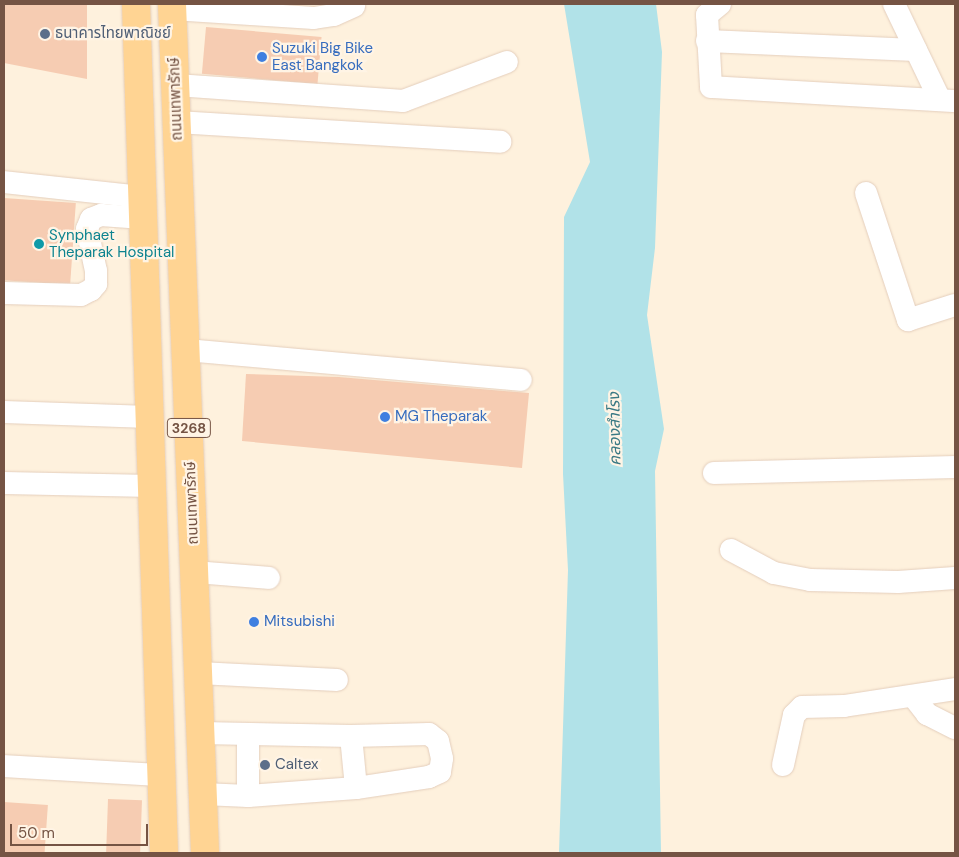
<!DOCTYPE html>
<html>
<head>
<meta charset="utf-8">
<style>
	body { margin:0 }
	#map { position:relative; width:959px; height:857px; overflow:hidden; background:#fef1dd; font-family:"DM Sans","Noto Sans Thai",sans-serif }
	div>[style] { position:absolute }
	.water>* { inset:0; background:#b1e2e8 }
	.building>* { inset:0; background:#f6ccb2; transform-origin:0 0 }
	.roads { filter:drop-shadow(0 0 1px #e4cebc) drop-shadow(0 0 1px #e4cebc) }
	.minor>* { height:22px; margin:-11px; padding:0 11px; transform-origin:11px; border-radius:11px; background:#fff }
	.major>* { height:28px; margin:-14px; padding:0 14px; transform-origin:14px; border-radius:14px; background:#ffd493 }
	.dots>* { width:14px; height:14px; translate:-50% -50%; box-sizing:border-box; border:2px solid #fff4e5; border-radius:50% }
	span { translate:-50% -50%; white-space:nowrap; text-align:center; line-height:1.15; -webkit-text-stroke:4.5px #fff4e5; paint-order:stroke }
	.shield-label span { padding:1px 4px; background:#fff4e5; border:1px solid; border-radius:4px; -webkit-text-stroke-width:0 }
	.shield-label { font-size:14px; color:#755444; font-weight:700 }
	.service-label { font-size:15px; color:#4e5e75 }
	.left { translate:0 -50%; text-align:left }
	.shop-label { font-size:15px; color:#366cbe }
	.street-label { font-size:15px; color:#755444 }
	.culture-label { font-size:15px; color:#0d838f }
	.water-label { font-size:16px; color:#3a7984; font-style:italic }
	.frame { position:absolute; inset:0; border:5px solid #755444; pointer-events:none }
	.scale { position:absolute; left:10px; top:824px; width:138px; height:22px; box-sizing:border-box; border:2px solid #755444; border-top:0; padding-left:6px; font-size:15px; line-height:18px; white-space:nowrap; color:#755444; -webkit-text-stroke:4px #fff4e5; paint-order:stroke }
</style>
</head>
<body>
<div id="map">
	<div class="water">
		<div style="clip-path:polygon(564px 4px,656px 4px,662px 52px,655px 248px,647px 315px,664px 429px,655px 471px,661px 853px,559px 853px,568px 570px,563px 474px,564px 217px,590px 162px)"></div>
	</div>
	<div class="building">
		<div style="clip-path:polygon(4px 4px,87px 4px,87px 79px,4px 63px)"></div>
		<div style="left:206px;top:27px;width:116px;height:47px;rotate:5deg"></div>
		<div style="left:4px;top:198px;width:72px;height:82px;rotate:4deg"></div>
		<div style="clip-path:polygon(246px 374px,339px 377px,529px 393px,522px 468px,242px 441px)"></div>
		<div style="left:108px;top:799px;width:34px;height:54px;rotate:2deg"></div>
		<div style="left:4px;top:802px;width:44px;height:51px;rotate:4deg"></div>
	</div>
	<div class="roads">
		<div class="minor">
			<div style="left:720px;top:4px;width:17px;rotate:140deg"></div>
			<div style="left:707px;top:15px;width:72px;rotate:86.8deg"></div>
			<div style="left:711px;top:87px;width:244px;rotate:3.3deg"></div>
			<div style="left:894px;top:4px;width:106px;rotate:64.4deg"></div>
			<div style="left:172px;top:9px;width:142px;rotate:3.6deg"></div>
			<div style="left:314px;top:18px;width:20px;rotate:-9deg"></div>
			<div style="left:334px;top:15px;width:22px;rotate:-24deg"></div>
			<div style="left:707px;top:41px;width:209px;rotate:2.5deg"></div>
			<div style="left:176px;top:85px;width:228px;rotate:4deg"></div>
			<div style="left:403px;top:101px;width:111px;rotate:-20.6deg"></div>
			<div style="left:177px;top:122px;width:324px;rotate:3.5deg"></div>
			<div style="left:4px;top:182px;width:139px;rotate:6.2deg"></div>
			<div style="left:866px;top:193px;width:134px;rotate:71.7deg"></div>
			<div style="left:908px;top:320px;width:49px;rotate:-17.7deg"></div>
			<div style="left:4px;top:293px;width:77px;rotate:1.5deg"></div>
			<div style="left:81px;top:295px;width:11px;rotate:-27deg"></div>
			<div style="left:91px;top:290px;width:8px;rotate:-50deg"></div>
			<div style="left:96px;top:284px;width:13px;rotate:-90deg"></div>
			<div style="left:96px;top:271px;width:43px;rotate:-102.1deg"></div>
			<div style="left:87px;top:229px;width:11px;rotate:-68deg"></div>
			<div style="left:91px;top:219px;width:11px;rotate:-22deg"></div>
			<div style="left:101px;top:215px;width:42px;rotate:4.1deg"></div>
			<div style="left:186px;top:350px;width:336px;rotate:5.1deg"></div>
			<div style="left:4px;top:412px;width:145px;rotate:2deg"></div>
			<div style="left:714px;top:473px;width:241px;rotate:-1.4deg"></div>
			<div style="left:4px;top:483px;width:148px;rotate:1.2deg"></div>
			<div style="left:731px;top:550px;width:49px;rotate:28.1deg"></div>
			<div style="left:774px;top:573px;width:37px;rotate:11deg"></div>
			<div style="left:810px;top:580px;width:88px;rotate:1.3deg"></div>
			<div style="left:898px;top:582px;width:57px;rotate:-4deg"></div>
			<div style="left:195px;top:572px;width:74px;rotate:4.6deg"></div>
			<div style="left:199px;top:673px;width:138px;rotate:2.9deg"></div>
			<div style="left:913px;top:696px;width:23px;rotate:52deg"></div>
			<div style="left:927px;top:714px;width:31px;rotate:27deg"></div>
			<div style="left:201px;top:733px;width:150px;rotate:1.1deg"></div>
			<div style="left:351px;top:736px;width:52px;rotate:84.5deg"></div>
			<div style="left:356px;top:788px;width:108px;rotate:175.8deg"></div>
			<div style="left:248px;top:796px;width:45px;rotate:-177.5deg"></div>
			<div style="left:248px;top:736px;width:60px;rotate:90deg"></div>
			<div style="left:351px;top:736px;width:78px;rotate:-1.5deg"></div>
			<div style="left:429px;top:734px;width:11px;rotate:38deg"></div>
			<div style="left:438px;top:741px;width:18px;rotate:77deg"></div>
			<div style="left:442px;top:759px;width:13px;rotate:99deg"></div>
			<div style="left:440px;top:772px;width:12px;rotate:156deg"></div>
			<div style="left:429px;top:777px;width:74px;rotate:171.4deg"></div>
			<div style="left:783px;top:765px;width:51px;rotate:-77.6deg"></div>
			<div style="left:794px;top:715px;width:11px;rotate:-45deg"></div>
			<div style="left:802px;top:707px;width:42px;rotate:-1.4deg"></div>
			<div style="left:844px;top:706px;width:112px;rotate:-8.7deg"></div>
			<div style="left:4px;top:766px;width:157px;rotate:3.3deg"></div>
		</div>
		<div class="major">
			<div style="left:136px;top:4px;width:849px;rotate:88.11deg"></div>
			<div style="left:172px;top:4px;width:850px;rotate:87.77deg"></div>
		</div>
	</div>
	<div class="dots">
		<div style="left:45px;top:34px;background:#5c6f8a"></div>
		<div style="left:262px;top:57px;background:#3f7fe0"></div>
		<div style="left:39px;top:244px;background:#0f9aa8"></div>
		<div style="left:385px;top:417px;background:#3f7fe0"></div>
		<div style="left:254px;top:622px;background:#3f7fe0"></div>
		<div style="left:265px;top:765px;background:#5c6f8a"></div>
	</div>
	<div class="shield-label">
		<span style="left:189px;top:428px">3268</span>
	</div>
	<div class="service-label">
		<span class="left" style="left:55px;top:34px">ธนาคารไทยพาณิชย์</span>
		<span class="left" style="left:275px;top:765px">Caltex</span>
	</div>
	<div class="shop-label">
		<span class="left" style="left:272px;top:57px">Suzuki Big Bike<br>East Bangkok</span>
		<span class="left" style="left:395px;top:417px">MG Theparak</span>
		<span class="left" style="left:264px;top:622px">Mitsubishi</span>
	</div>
	<div class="street-label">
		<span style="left:176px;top:99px;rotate:-92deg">ถนนเทพารักษ์</span>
		<span style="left:192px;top:503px;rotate:-92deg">ถนนเทพารักษ์</span>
	</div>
	<div class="culture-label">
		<span class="left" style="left:49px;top:244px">Synphaet<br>Theparak Hospital</span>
	</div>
	<div class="water-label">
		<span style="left:615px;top:429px;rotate:-91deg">คลองสำโรง</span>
	</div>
	<div class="frame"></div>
	<div class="scale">50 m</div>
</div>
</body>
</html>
